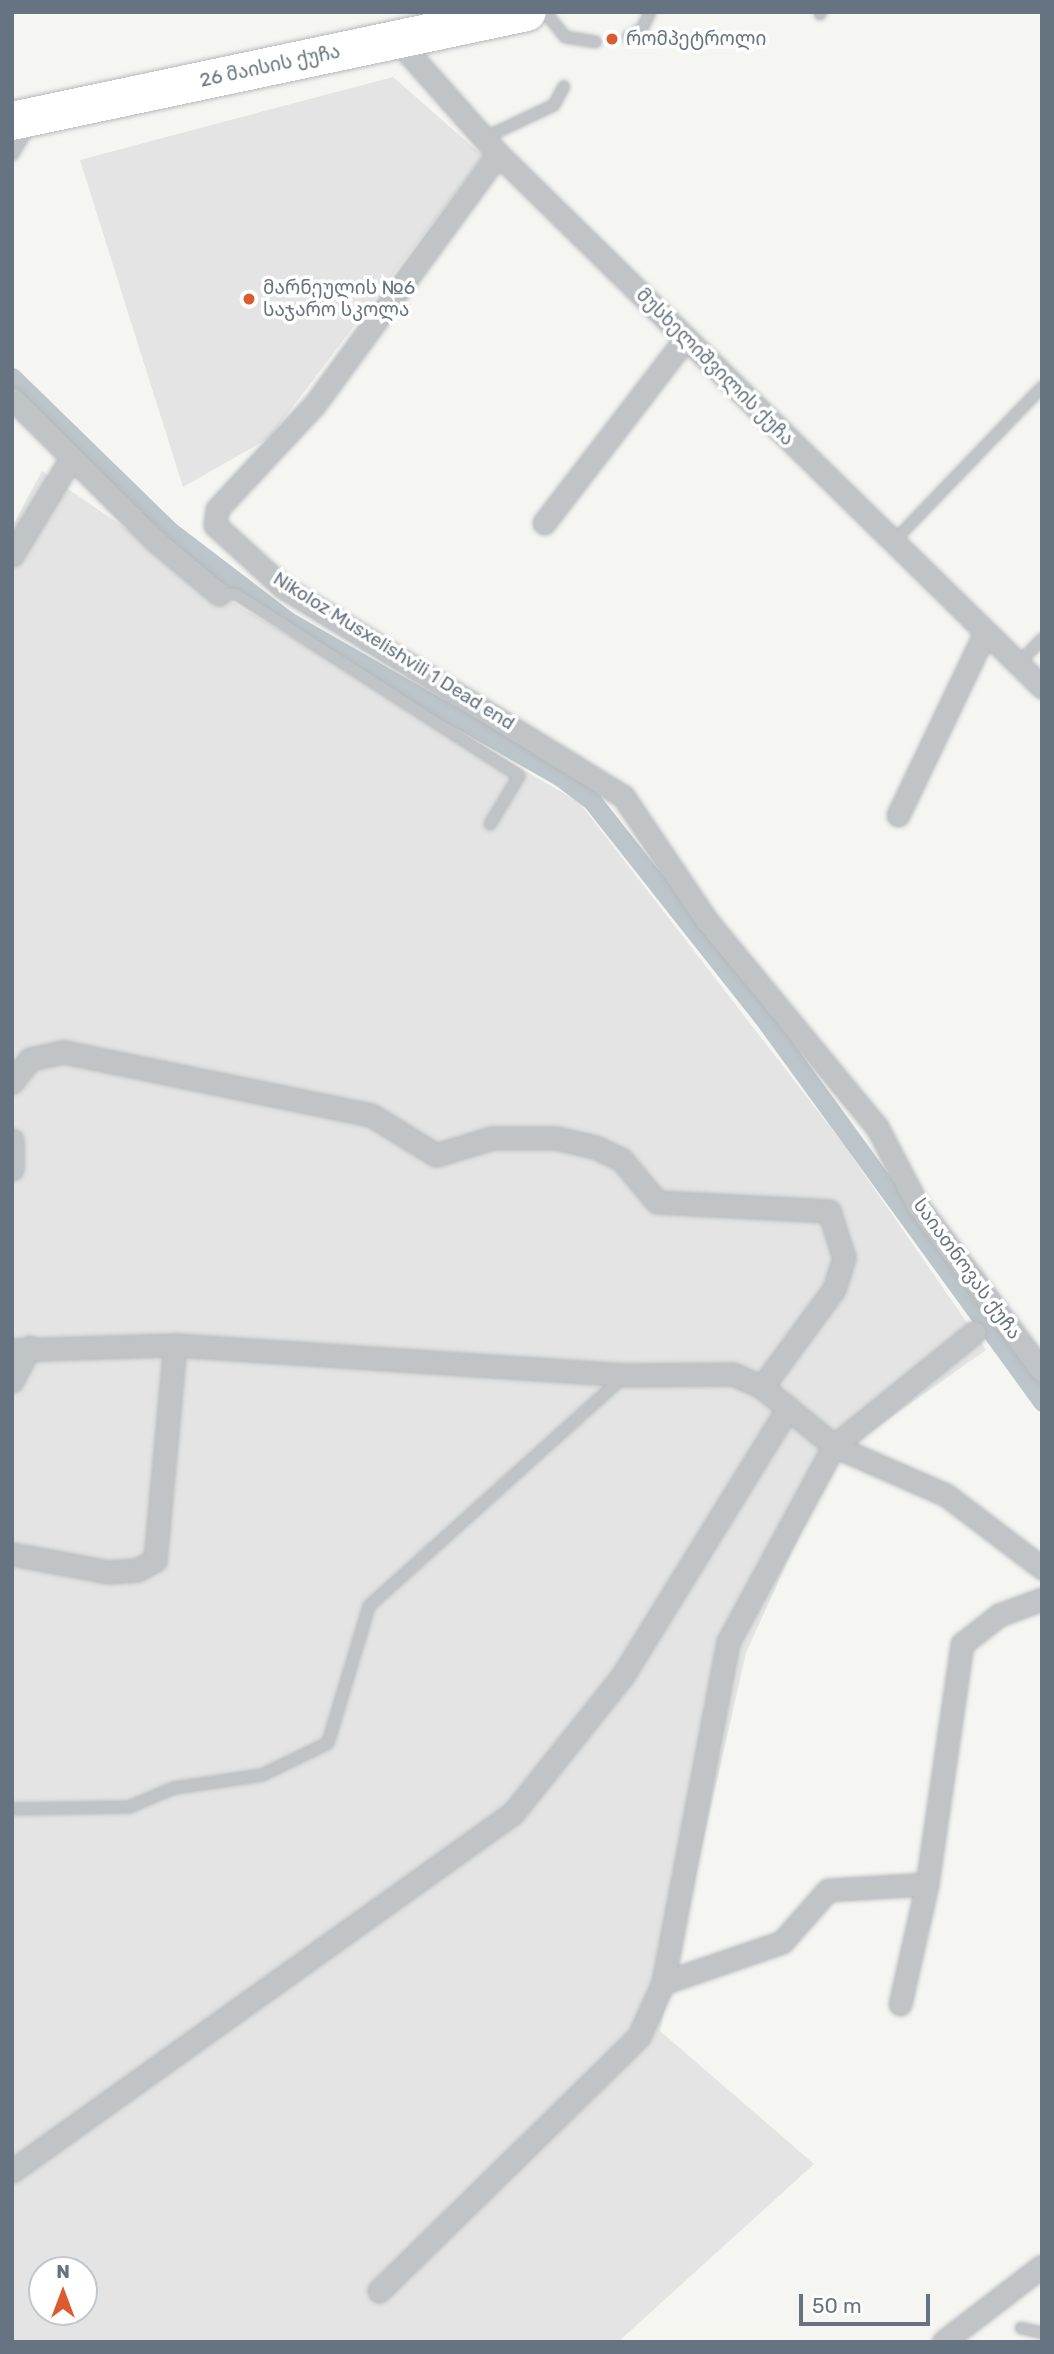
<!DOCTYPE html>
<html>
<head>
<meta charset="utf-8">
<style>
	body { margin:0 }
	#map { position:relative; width:1054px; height:2354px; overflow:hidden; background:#f5f5f2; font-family:Rubik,"Noto Sans Georgian",sans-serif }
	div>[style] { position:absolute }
	.built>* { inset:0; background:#e3e4e3 }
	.canal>* { height:19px; margin:-9.5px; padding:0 9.5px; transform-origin:9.5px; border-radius:9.5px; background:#bcc5ca }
	.roads { filter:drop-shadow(0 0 2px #b5b8bb) drop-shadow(0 0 2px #b5b8bb) }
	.lane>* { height:10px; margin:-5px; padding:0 5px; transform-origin:5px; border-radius:5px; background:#c0c4c7 }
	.street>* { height:21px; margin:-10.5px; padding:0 10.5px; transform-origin:10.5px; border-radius:10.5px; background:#c0c4c7 }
	.highway>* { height:38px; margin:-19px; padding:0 19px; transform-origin:19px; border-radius:19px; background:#fff }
	.dots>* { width:19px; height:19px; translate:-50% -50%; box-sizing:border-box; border:4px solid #fff; border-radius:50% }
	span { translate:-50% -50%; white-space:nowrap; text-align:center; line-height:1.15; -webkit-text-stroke:7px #fff; paint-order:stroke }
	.poi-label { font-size:19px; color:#667481 }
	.left { translate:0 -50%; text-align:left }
	.street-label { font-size:19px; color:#667481 }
	.frame { position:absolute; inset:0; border:14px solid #667481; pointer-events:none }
	.north { position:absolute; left:28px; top:2256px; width:70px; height:70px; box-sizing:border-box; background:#fff; border:2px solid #c2c7cd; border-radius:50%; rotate:0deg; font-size:19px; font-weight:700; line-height:28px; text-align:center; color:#667481 }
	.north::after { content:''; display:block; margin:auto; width:24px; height:32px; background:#da5b2d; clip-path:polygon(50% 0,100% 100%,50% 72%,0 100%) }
	.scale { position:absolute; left:799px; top:2294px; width:131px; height:32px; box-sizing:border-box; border:4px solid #667481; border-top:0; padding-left:9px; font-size:21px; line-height:24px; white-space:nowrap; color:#667481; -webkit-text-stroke:5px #fff; paint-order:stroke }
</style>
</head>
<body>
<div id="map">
	<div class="built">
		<div style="clip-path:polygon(393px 77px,483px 156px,269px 438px,183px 487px,80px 160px)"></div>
		<div style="clip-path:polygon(evenodd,42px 471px,238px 606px,579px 802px,844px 1145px,986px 1350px,835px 1457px,746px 1653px,660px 2031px,814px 2164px,618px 2342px,12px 2342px,12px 527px,42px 471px,42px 2270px,84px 2270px,84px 2312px,42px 2312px,42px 2270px)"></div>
	</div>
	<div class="canal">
		<div style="left:12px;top:377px;width:221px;rotate:44.3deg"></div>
		<div style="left:170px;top:531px;width:148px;rotate:37.3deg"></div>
		<div style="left:288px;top:621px;width:312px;rotate:29.8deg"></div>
		<div style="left:559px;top:776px;width:41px;rotate:37.1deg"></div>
		<div style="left:592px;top:801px;width:274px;rotate:51.7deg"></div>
		<div style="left:762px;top:1016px;width:477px;rotate:54deg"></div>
	</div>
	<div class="roads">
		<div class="lane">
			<div style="left:545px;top:12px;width:32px;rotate:51deg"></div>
			<div style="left:565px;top:37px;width:31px;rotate:9deg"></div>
			<div style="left:820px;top:14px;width:2px;rotate:-63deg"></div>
			<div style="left:628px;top:37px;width:16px;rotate:-30deg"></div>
			<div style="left:642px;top:29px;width:19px;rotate:-65deg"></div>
			<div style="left:484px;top:138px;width:77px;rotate:-25.2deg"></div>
			<div style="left:554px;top:105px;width:21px;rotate:-62deg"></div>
			<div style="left:12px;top:155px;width:34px;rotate:-58deg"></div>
			<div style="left:893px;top:542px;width:215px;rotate:-46.1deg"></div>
			<div style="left:219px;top:594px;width:17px"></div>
			<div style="left:236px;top:594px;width:336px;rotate:32.7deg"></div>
			<div style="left:519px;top:776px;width:56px;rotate:121.1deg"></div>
			<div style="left:1018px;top:664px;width:35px;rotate:-46deg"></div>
			<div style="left:12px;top:1809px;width:117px;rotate:-1deg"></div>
			<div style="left:129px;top:1807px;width:49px;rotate:-22.9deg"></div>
			<div style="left:174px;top:1788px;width:89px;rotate:-8.4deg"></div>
			<div style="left:262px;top:1775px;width:73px;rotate:-25.9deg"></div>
			<div style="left:328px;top:1743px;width:143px;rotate:-73.3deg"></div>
			<div style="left:369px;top:1606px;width:342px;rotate:-42deg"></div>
			<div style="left:1021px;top:2328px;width:22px;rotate:13deg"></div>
		</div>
		<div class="street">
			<div style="left:396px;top:39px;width:154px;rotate:48.4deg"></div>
			<div style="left:498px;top:154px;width:762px;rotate:44.41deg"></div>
			<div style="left:498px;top:154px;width:310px;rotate:126.2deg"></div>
			<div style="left:315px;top:404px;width:144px;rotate:133deg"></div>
			<div style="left:217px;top:509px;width:16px;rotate:97deg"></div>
			<div style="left:215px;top:525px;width:92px;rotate:42.4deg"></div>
			<div style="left:283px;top:587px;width:399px;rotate:31.6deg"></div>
			<div style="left:623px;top:796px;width:151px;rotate:56.1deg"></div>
			<div style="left:707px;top:921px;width:267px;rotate:50.5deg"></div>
			<div style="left:877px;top:1127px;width:89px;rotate:62.6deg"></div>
			<div style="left:918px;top:1206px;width:206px;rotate:53.1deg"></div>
			<div style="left:12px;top:398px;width:204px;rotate:44.8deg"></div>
			<div style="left:157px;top:542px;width:81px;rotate:40deg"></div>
			<div style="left:544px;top:523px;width:233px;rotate:-52.5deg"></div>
			<div style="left:12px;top:555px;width:111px;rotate:-58.6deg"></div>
			<div style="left:898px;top:815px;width:202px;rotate:-64.5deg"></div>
			<div style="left:12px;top:1082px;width:29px;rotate:-52deg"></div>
			<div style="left:30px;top:1059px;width:35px;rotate:-12deg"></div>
			<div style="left:64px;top:1052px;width:313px;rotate:11.6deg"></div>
			<div style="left:371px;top:1115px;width:76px;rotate:31.6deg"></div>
			<div style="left:436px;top:1155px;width:59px;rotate:-16.9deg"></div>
			<div style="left:492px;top:1138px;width:64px"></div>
			<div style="left:556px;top:1138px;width:40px;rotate:13deg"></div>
			<div style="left:595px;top:1147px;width:29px;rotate:25deg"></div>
			<div style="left:621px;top:1159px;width:56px;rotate:50.1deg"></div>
			<div style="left:657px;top:1202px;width:172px;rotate:3deg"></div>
			<div style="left:829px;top:1211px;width:49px;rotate:72.3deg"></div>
			<div style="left:844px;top:1258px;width:33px;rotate:108deg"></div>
			<div style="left:834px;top:1289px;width:122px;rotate:126.3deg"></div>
			<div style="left:12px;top:1140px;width:29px;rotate:90deg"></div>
			<div style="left:12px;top:1350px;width:163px;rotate:-1.8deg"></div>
			<div style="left:12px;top:1381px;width:38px;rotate:-63deg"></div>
			<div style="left:12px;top:1554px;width:98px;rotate:10.6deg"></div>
			<div style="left:108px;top:1572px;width:29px;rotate:-4deg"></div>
			<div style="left:137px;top:1570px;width:21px;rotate:-29deg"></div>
			<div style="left:155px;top:1560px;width:216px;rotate:-84.7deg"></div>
			<div style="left:175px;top:1345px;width:451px;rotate:3.8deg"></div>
			<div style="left:625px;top:1375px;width:108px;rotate:-0.5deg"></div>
			<div style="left:733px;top:1374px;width:32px;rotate:24deg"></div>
			<div style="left:762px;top:1387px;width:93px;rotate:39.3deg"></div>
			<div style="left:834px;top:1446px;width:122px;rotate:23.6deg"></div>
			<div style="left:946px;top:1495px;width:121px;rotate:37.2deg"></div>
			<div style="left:663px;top:1983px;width:126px;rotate:-19deg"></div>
			<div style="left:782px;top:1942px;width:69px;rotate:-48.5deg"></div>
			<div style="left:828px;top:1890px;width:99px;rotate:-3.5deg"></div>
			<div style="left:900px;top:2004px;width:123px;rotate:-77.3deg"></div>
			<div style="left:927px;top:1884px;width:243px;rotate:-81.7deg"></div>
			<div style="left:962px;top:1644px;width:47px;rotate:-38.1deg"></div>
			<div style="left:999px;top:1615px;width:46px;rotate:-20.4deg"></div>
			<div style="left:12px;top:2171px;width:616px;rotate:-35.55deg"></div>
			<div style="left:513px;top:1813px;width:176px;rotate:-51.4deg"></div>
			<div style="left:623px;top:1675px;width:314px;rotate:-58.3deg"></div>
			<div style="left:379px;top:2291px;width:364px;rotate:-44.4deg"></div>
			<div style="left:639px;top:2036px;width:58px;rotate:-65.6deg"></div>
			<div style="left:663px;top:1983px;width:347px;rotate:-79.2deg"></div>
			<div style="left:728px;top:1642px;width:223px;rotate:-61.6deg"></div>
			<div style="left:834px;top:1446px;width:181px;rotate:-39deg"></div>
			<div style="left:943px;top:2342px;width:125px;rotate:-37.5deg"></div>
		</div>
		<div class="highway">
			<div style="left:12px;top:121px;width:526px;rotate:-11.95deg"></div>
		</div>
	</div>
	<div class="dots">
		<div style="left:612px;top:39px;background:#da5b2d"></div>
		<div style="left:249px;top:299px;background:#da5b2d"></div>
	</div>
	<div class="poi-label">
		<span class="left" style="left:626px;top:39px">რომპეტროლი</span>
		<span class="left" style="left:263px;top:299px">მარნეულის №6<br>საჯარო სკოლა</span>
	</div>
	<div class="street-label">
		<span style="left:270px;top:66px;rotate:-12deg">26 მაისის ქუჩა</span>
		<span style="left:715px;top:367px;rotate:45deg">მუსხელიშვილის ქუჩა</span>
		<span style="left:394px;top:651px;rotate:32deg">Nikoloz Musxelishvili 1 Dead end</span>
		<span style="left:967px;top:1269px;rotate:54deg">საიათნოვას ქუჩა</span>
	</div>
	<div class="frame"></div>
	<div class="north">N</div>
	<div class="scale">50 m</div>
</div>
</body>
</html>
